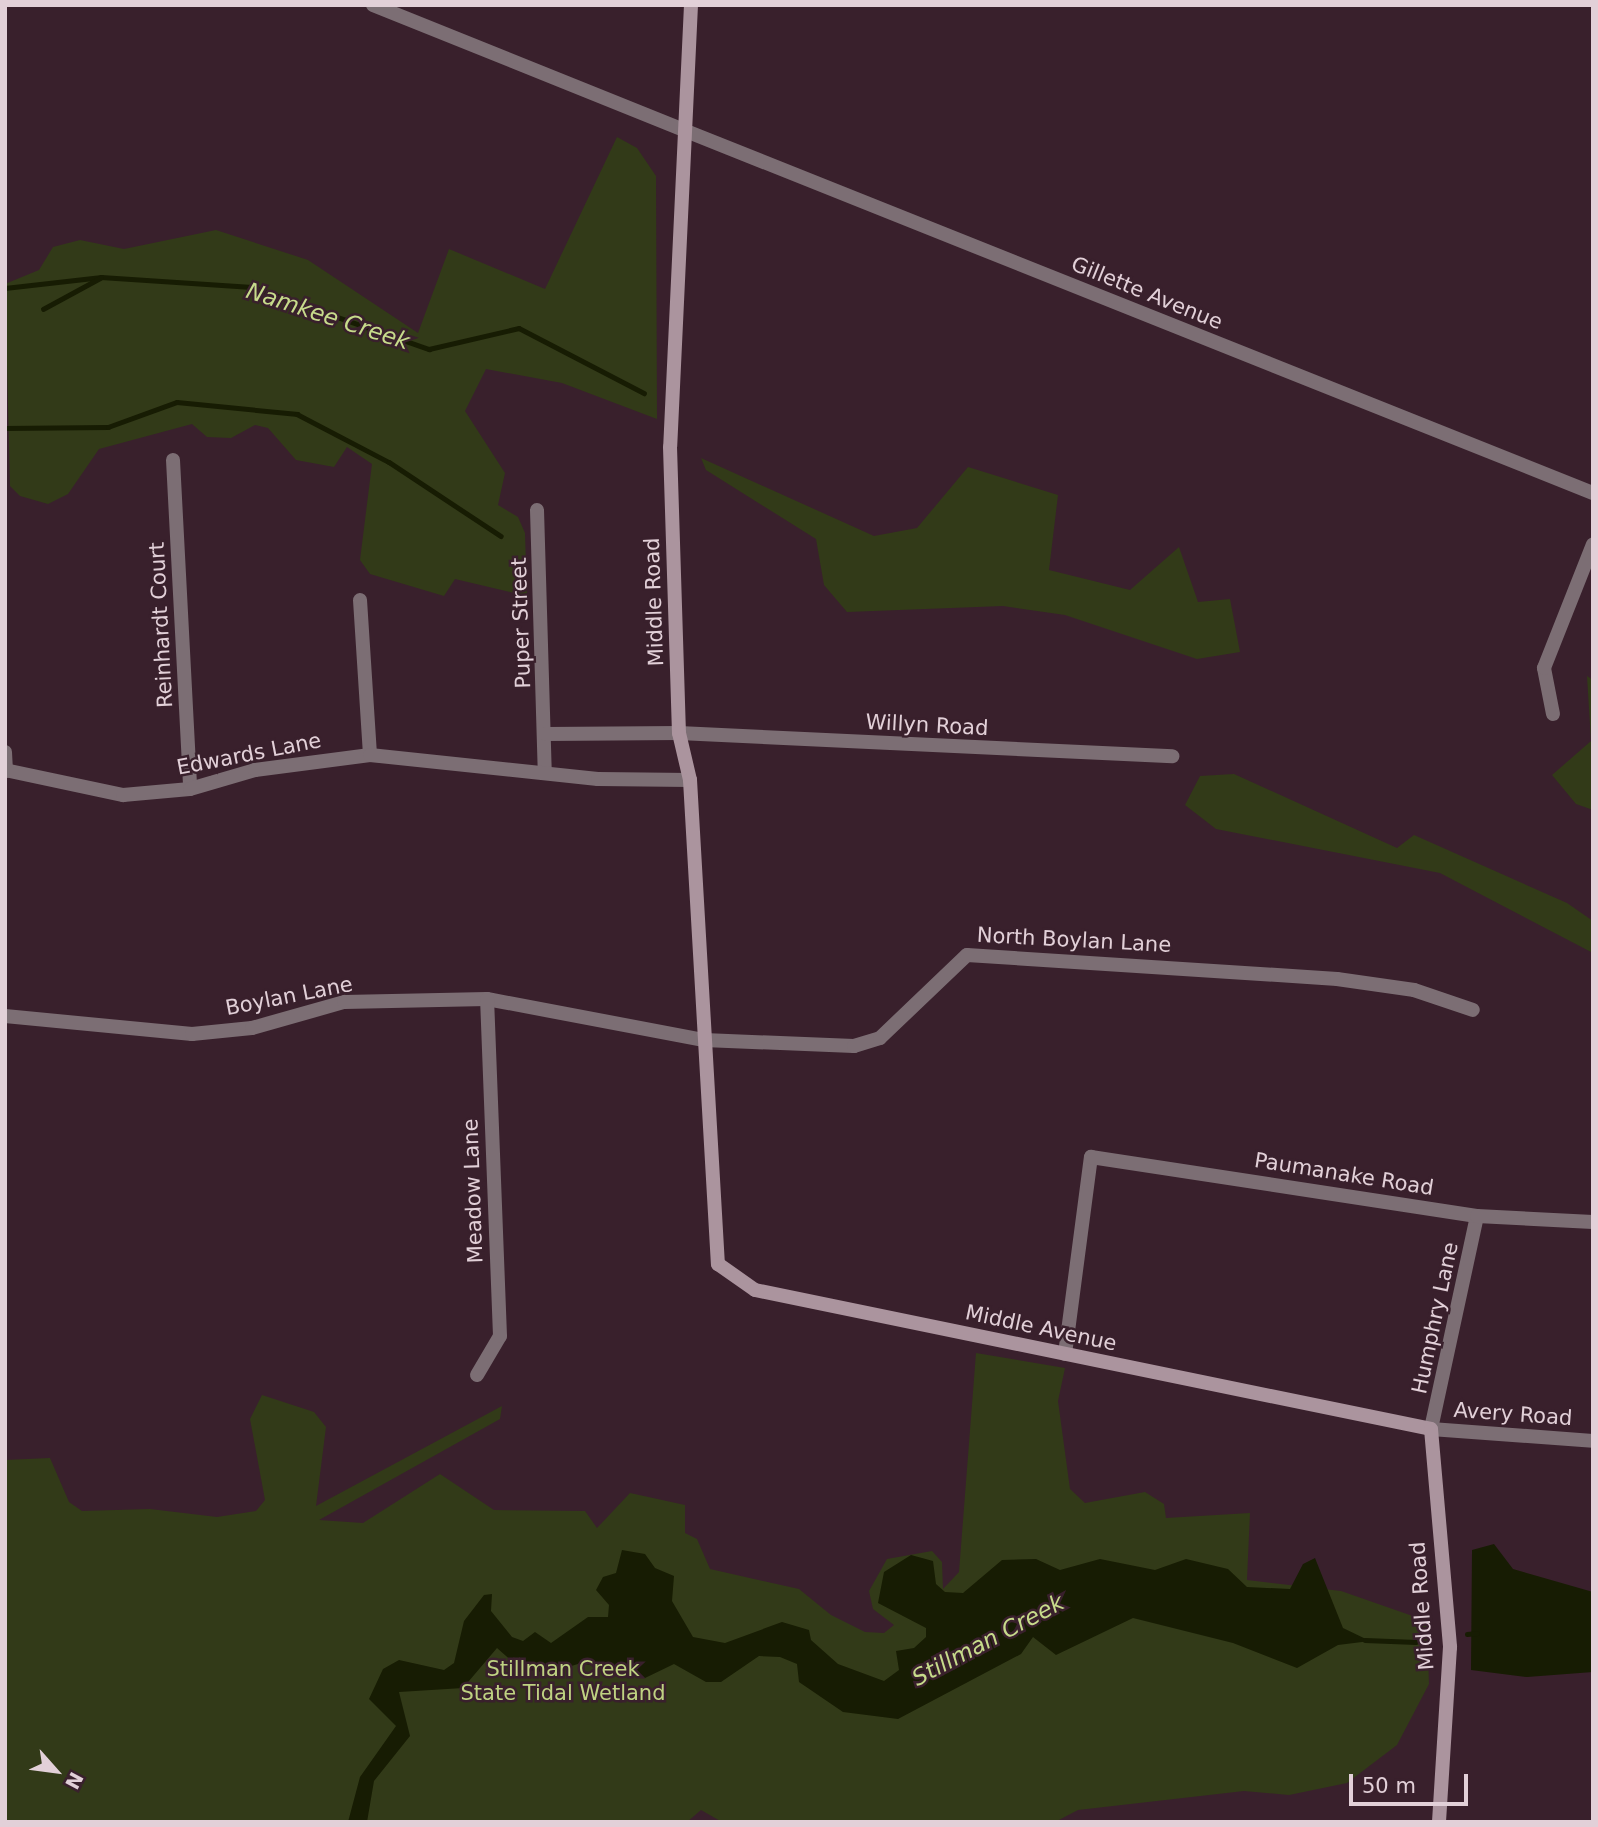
<!DOCTYPE html>
<html>
<head>
<meta charset="utf-8">
<style>
	body { margin:0 }
	#map { position:relative; width:1598px; height:1827px; overflow:hidden; background:#39202c; font-family:"DejaVu Sans",sans-serif }
	div>[style] { position:absolute }
	.green>* { inset:0; background:#323a18 }
	.water>* { inset:0; background:#171c03 }
	.stream>* { height:4.5px; margin:-2.25px; padding:0 2.25px; transform-origin:2.25px; border-radius:2.25px; background:#171c03 }
	.minor>* { height:14px; margin:-7px; padding:0 7px; transform-origin:7px; border-radius:7px; background:#7c6e74 }
	.tertiary>* { height:14px; margin:-7px; padding:0 7px; transform-origin:7px; border-radius:7px; background:#7c6e74 }
	.secondary>* { height:14px; margin:-7px; padding:0 7px; transform-origin:7px; border-radius:7px; background:#ab949e }
	span { translate:-50% -50%; white-space:nowrap; text-align:center; line-height:1.15; -webkit-text-stroke:5px #39202c; paint-order:stroke }
	.street-label { font-size:21px; color:#e2d0d8 }
	.park-label { font-size:21px; color:#bfd282 }
	.water-label { font-size:23px; color:#c7db8b; font-style:italic }
	.frame { position:absolute; inset:0; border:7px solid #e2d0d8; pointer-events:none }
	.north { position:absolute; left:21px; top:1736px; width:70px; height:70px; -webkit-text-stroke:5px #39202c; paint-order:stroke; rotate:118deg; font-size:19px; font-weight:700; line-height:28px; text-align:center; color:#e2d0d8 }
	.north::after { content:''; display:block; margin:auto; width:24px; height:32px; background:#e2d0d8; clip-path:polygon(50% 0,100% 100%,50% 72%,0 100%) }
	.scale { position:absolute; left:1349px; top:1774px; width:119px; height:32px; box-sizing:border-box; border:4px solid #e2d0d8; border-top:0; padding-left:9px; font-size:21px; line-height:24px; white-space:nowrap; color:#e2d0d8; -webkit-text-stroke:5px #39202c; paint-order:stroke }
</style>
</head>
<body>
<div id="map">
	<div class="green">
		<div style="clip-path:polygon(617px 137px,637px 148px,656px 176px,657px 419px,562px 383px,486px 369px,465px 411px,505px 473px,498px 505px,518px 517px,525px 533px,527px 596px,455px 579px,444px 596px,370px 574px,360px 560px,372px 464px,347px 447px,334px 467px,296px 460px,268px 428px,255px 425px,231px 438px,207px 437px,192px 424px,99px 449px,68px 494px,48px 504px,20px 496px,10px 486px,5px 284px,39px 270px,53px 247px,80px 240px,124px 249px,216px 230px,308px 260px,418px 333px,449px 249px,545px 289px)"></div>
		<div style="clip-path:polygon(701px 458px,874px 536px,917px 528px,968px 467px,1058px 495px,1049px 570px,1130px 590px,1179px 547px,1198px 602px,1230px 599px,1240px 652px,1197px 659px,1065px 615px,1003px 606px,847px 612px,824px 585px,816px 539px,706px 470px)"></div>
		<div style="clip-path:polygon(1587px 676px,1593px 680px,1593px 810px,1576px 804px,1552px 775px,1591px 741px)"></div>
		<div style="clip-path:polygon(1234px 774px,1397px 848px,1414px 835px,1567px 903px,1593px 921px,1593px 953px,1440px 873px,1216px 829px,1185px 805px,1200px 776px)"></div>
		<div style="clip-path:polygon(976px 1353px,1065px 1368px,1058px 1401px,1070px 1489px,1085px 1503px,1145px 1492px,1164px 1504px,1166px 1518px,1250px 1513px,1247px 1580px,1341px 1591px,1427px 1621px,1429px 1684px,1397px 1745px,1347px 1783px,1289px 1795px,1244px 1791px,1078px 1810px,1055px 1822px,722px 1822px,701px 1810px,687px 1822px,5px 1822px,5px 1460px,50px 1458px,69px 1502px,82px 1511px,150px 1509px,217px 1517px,256px 1511px,265px 1500px,250px 1419px,262px 1395px,314px 1412px,326px 1427px,316px 1506px,502px 1406px,500px 1419px,319px 1520px,363px 1523px,440px 1474px,494px 1510px,585px 1511px,597px 1528px,630px 1493px,685px 1505px,685px 1533px,697px 1539px,710px 1569px,799px 1589px,831px 1615px,865px 1632px,884px 1633px,894px 1625px,873px 1609px,869px 1591px,887px 1559px,932px 1551px,942px 1562px,943px 1589px,959px 1572px)"></div>
	</div>
	<div class="water">
		<div style="clip-path:polygon(1494px 1544px,1513px 1569px,1593px 1592px,1593px 1672px,1527px 1677px,1471px 1670px,1472px 1550px)"></div>
		<div style="clip-path:polygon(622px 1550px,645px 1554px,655px 1568px,674px 1576px,672px 1601px,693px 1637px,725px 1643px,782px 1622px,809px 1630px,811px 1640px,838px 1664px,884px 1681px,899px 1670px,896px 1651px,914px 1648px,926px 1637px,926px 1628px,878px 1603px,884px 1572px,911px 1555px,933px 1561px,936px 1584px,945px 1592px,963px 1593px,1002px 1560px,1036px 1559px,1060px 1570px,1100px 1559px,1155px 1570px,1186px 1559px,1228px 1569px,1247px 1587px,1290px 1589px,1303px 1564px,1315px 1558px,1343px 1628px,1370px 1641px,1338px 1645px,1297px 1668px,1233px 1643px,1133px 1618px,1056px 1655px,1033px 1637px,1021px 1654px,898px 1719px,843px 1712px,799px 1682px,797px 1664px,780px 1657px,759px 1656px,721px 1682px,706px 1682px,674px 1664px,645px 1678px,581px 1663px,549px 1673px,521px 1669px,497px 1648px,463px 1688px,399px 1692px,410px 1736px,374px 1781px,367px 1822px,348px 1822px,360px 1777px,396px 1726px,369px 1699px,383px 1669px,399px 1660px,444px 1670px,454px 1663px,464px 1621px,484px 1595px,492px 1594px,491px 1611px,512px 1637px,523px 1641px,535px 1632px,551px 1643px,588px 1617px,608px 1617px,609px 1605px,596px 1590px,603px 1577px,616px 1573px)"></div>
	</div>
	<div class="stream">
		<div style="left:5px;top:288px;width:97px;rotate:-6.5deg"></div>
		<div style="left:101px;top:277px;width:151px;rotate:3.8deg"></div>
		<div style="left:252px;top:287px;width:188px;rotate:19.3deg"></div>
		<div style="left:429px;top:349px;width:92px;rotate:-13.1deg"></div>
		<div style="left:519px;top:328px;width:141px;rotate:27.5deg"></div>
		<div style="left:43px;top:309px;width:65px;rotate:-28.5deg"></div>
		<div style="left:5px;top:428px;width:103px;rotate:-0.6deg"></div>
		<div style="left:108px;top:427px;width:73px;rotate:-19.9deg"></div>
		<div style="left:177px;top:402px;width:121px;rotate:5.7deg"></div>
		<div style="left:297px;top:414px;width:104px;rotate:27.6deg"></div>
		<div style="left:389px;top:462px;width:134px;rotate:33.5deg"></div>
		<div style="left:1467px;top:1634px;width:10px;rotate:-6deg"></div>
		<div style="left:1365px;top:1640px;width:51px;rotate:2.2deg"></div>
	</div>
	<div class="minor">
		<div style="left:373px;top:5px;width:337px;rotate:21.9deg"></div>
		<div style="left:173px;top:460px;width:329px;rotate:87deg"></div>
		<div style="left:537px;top:510px;width:262px;rotate:88.3deg"></div>
		<div style="left:360px;top:600px;width:155px;rotate:86.3deg"></div>
		<div style="left:1553px;top:714px;width:47px;rotate:-101.1deg"></div>
		<div style="left:1544px;top:668px;width:133px;rotate:-68.4deg"></div>
		<div style="left:546px;top:734px;width:133px;rotate:-0.4deg"></div>
		<div style="left:679px;top:733px;width:494px;rotate:2.7deg"></div>
		<div style="left:5px;top:752px;width:19px;rotate:87deg"></div>
		<div style="left:5px;top:770px;width:121px;rotate:12deg"></div>
		<div style="left:123px;top:795px;width:67px;rotate:-5.1deg"></div>
		<div style="left:190px;top:789px;width:68px;rotate:-16.3deg"></div>
		<div style="left:255px;top:770px;width:116px;rotate:-7.4deg"></div>
		<div style="left:370px;top:755px;width:229px;rotate:6deg"></div>
		<div style="left:598px;top:779px;width:92px;rotate:0.6deg"></div>
		<div style="left:5px;top:1016px;width:188px;rotate:5.5deg"></div>
		<div style="left:192px;top:1034px;width:60px;rotate:-5.7deg"></div>
		<div style="left:252px;top:1028px;width:96px;rotate:-15.8deg"></div>
		<div style="left:344px;top:1002px;width:143px;rotate:-1.2deg"></div>
		<div style="left:487px;top:999px;width:221px;rotate:10.7deg"></div>
		<div style="left:704px;top:1040px;width:150px;rotate:2.3deg"></div>
		<div style="left:854px;top:1046px;width:27px;rotate:-17deg"></div>
		<div style="left:880px;top:1038px;width:120px;rotate:-43.7deg"></div>
		<div style="left:967px;top:955px;width:371px;rotate:3.7deg"></div>
		<div style="left:1337px;top:979px;width:78px;rotate:8.1deg"></div>
		<div style="left:1414px;top:990px;width:62px;rotate:18.7deg"></div>
		<div style="left:1477px;top:1216px;width:218px;rotate:102.2deg"></div>
		<div style="left:1431px;top:1429px;width:162px;rotate:4.2deg"></div>
		<div style="left:1065px;top:1354px;width:199px;rotate:-82.5deg"></div>
		<div style="left:1091px;top:1157px;width:390px;rotate:8.7deg"></div>
		<div style="left:1477px;top:1216px;width:116px;rotate:3deg"></div>
		<div style="left:477px;top:1375px;width:45px;rotate:-59.5deg"></div>
		<div style="left:500px;top:1336px;width:337px;rotate:-92.2deg"></div>
	</div>
	<div class="tertiary">
		<div style="left:686px;top:131px;width:977px;rotate:21.76deg"></div>
	</div>
	<div class="secondary">
		<div style="left:691px;top:5px;width:442px;rotate:92.7deg"></div>
		<div style="left:670px;top:447px;width:286px;rotate:88.2deg"></div>
		<div style="left:679px;top:733px;width:48px;rotate:76.8deg"></div>
		<div style="left:690px;top:780px;width:485px;rotate:86.7deg"></div>
		<div style="left:718px;top:1264px;width:45px;rotate:35.1deg"></div>
		<div style="left:755px;top:1290px;width:690px;rotate:11.62deg"></div>
		<div style="left:1431px;top:1429px;width:219px;rotate:85deg"></div>
		<div style="left:1450px;top:1647px;width:175px;rotate:93.6deg"></div>
	</div>
	<div class="street-label">
		<span style="left:1147px;top:293px;rotate:22deg">Gillette Avenue</span>
		<span style="left:654px;top:602px;rotate:-92deg">Middle Road</span>
		<span style="left:521px;top:623px;rotate:-92deg">Puper Street</span>
		<span style="left:161px;top:625px;rotate:-93deg">Reinhardt Court</span>
		<span style="left:927px;top:725px;rotate:3deg">Willyn Road</span>
		<span style="left:249px;top:754px;rotate:-11deg">Edwards Lane</span>
		<span style="left:1074px;top:940px;rotate:3deg">North Boylan Lane</span>
		<span style="left:289px;top:996px;rotate:-11deg">Boylan Lane</span>
		<span style="left:1344px;top:1174px;rotate:9deg">Paumanake Road</span>
		<span style="left:473px;top:1191px;rotate:-92deg">Meadow Lane</span>
		<span style="left:1435px;top:1318px;rotate:-78deg">Humphry Lane</span>
		<span style="left:1041px;top:1328px;rotate:12deg">Middle Avenue</span>
		<span style="left:1513px;top:1414px;rotate:4deg">Avery Road</span>
		<span style="left:1422px;top:1606px;rotate:-94deg">Middle Road</span>
	</div>
	<div class="park-label">
		<span style="left:563px;top:1681px">Stillman Creek<br>State Tidal Wetland</span>
	</div>
	<div class="water-label">
		<span style="left:328px;top:316px;rotate:18deg">Namkee Creek</span>
		<span style="left:988px;top:1640px;rotate:-28deg">Stillman Creek</span>
	</div>
	<div class="frame"></div>
	<div class="north">N</div>
	<div class="scale">50 m</div>
</div>
</body>
</html>
